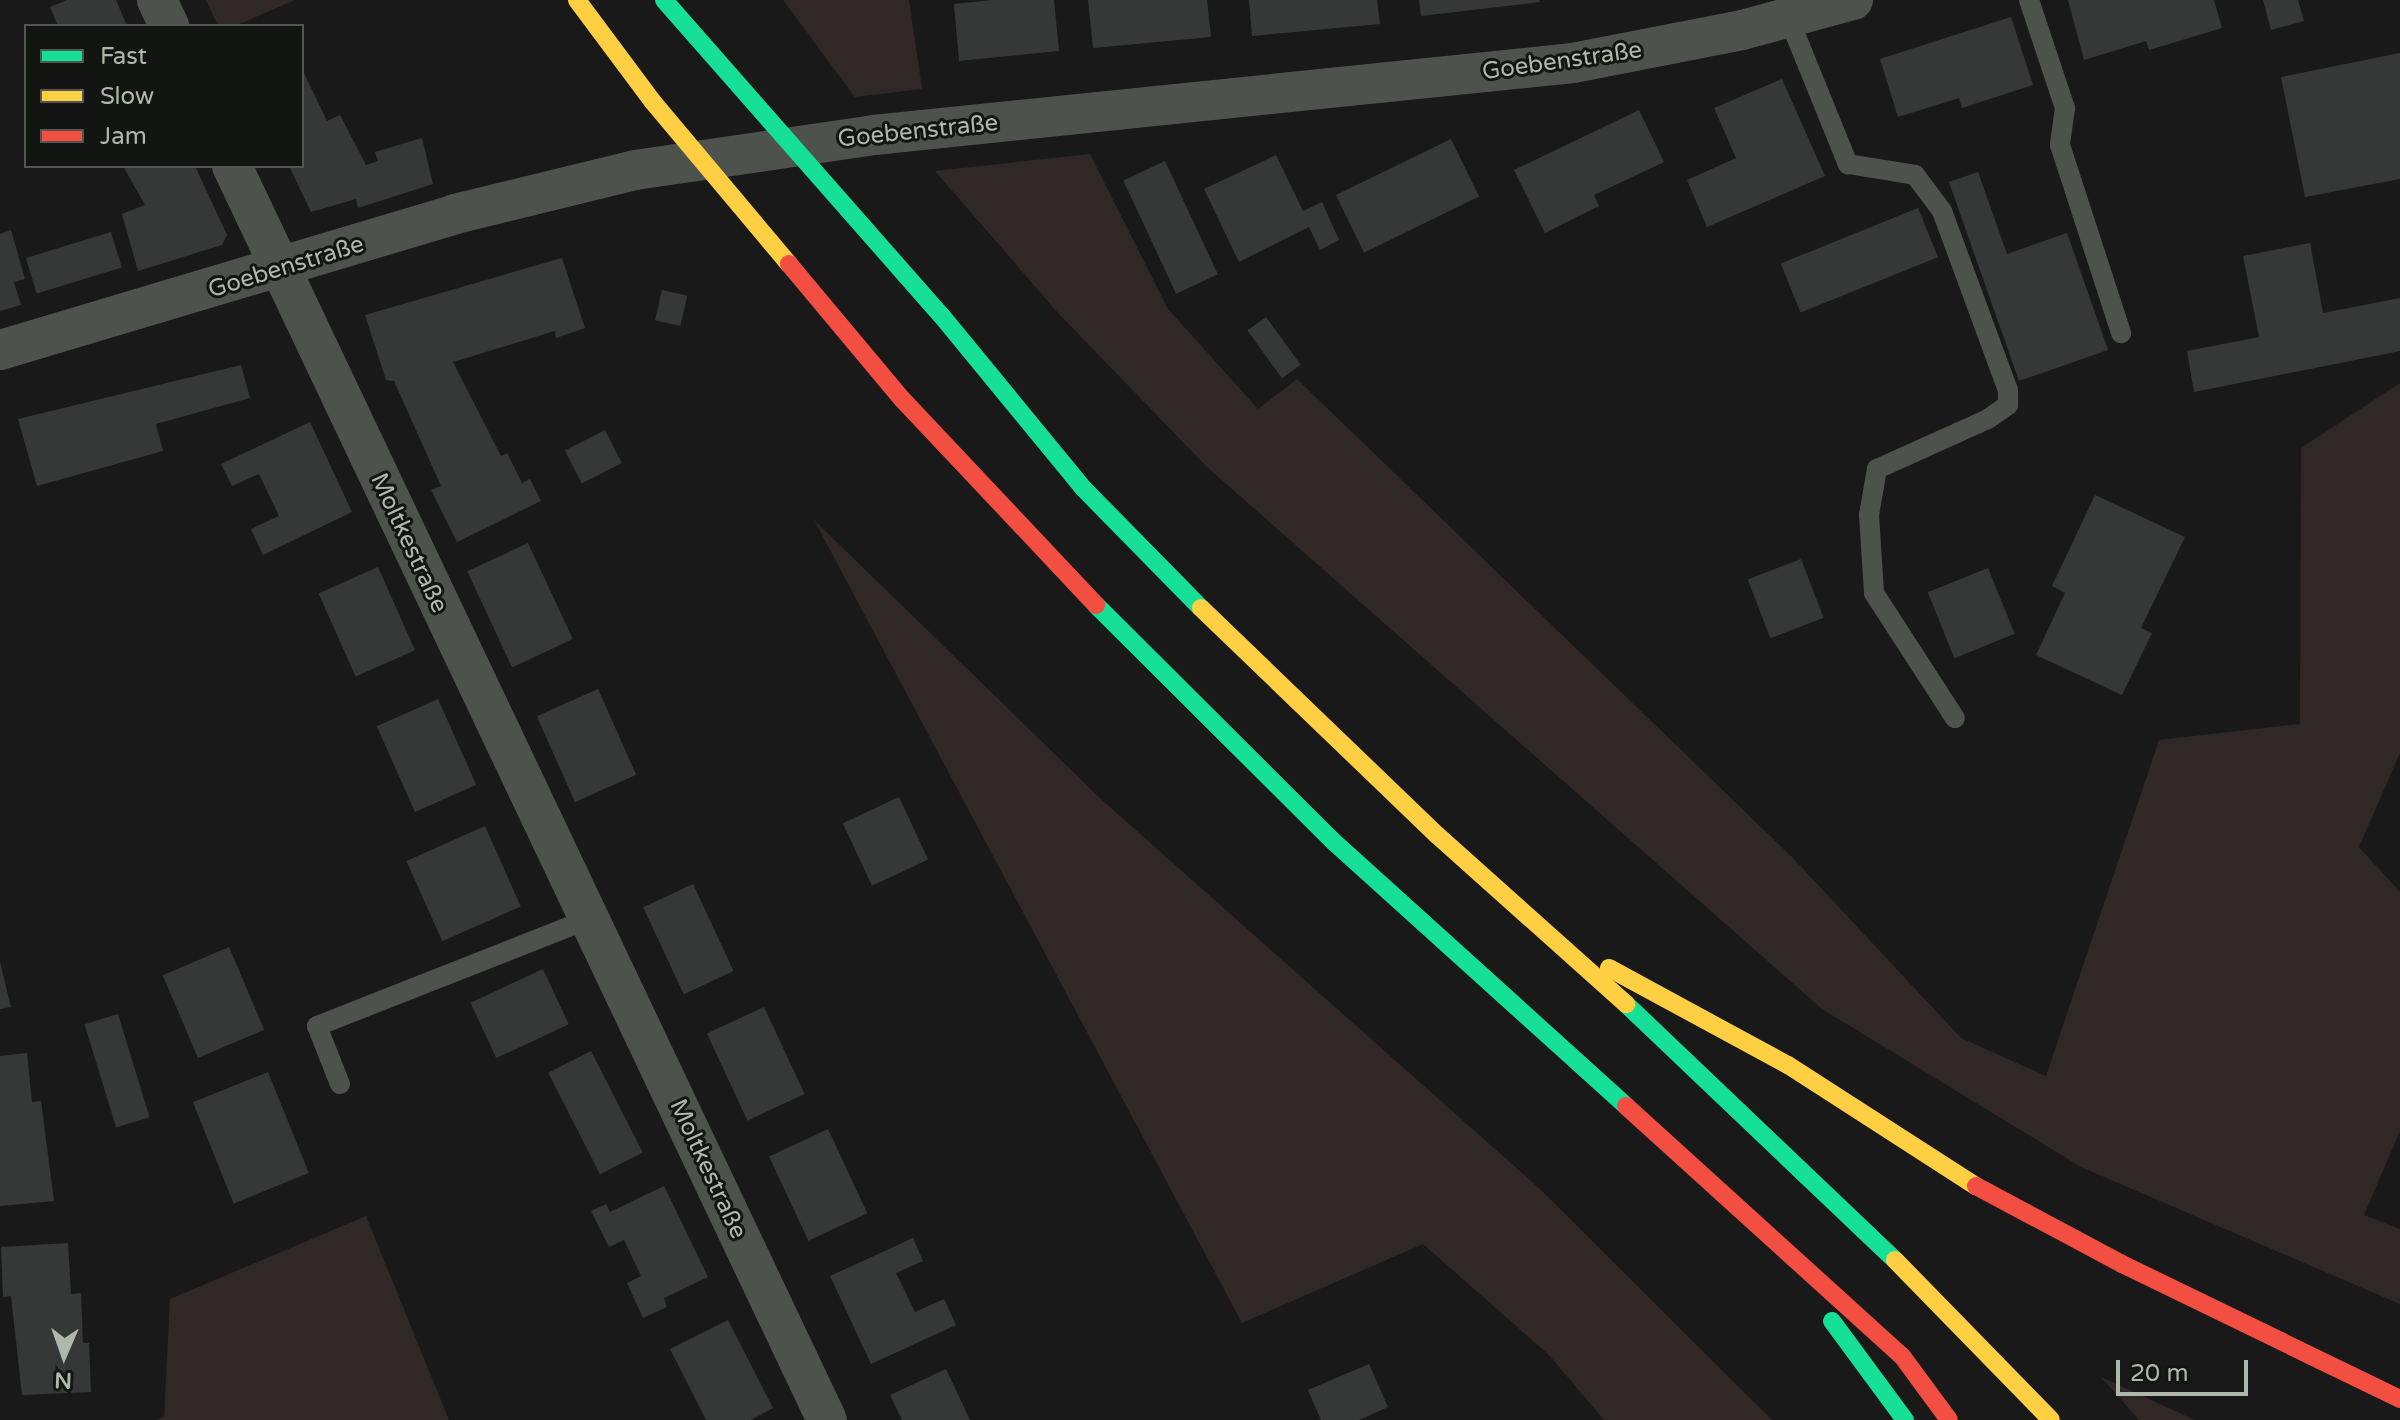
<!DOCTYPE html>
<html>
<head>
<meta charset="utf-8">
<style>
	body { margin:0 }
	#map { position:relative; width:2400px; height:1420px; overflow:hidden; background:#191919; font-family:"Varela Round",sans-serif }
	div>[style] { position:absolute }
	.green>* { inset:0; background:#2f2826 }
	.building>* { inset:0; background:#363837; transform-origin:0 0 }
	.lane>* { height:20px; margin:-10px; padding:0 10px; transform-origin:10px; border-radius:10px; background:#4e524d }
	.street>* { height:40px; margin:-20px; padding:0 20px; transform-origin:20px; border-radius:20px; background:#4e524d }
	.fast>* { height:18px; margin:-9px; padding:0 9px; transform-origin:9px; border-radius:9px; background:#16e098 }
	.slow>* { height:18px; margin:-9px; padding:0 9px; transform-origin:9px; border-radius:9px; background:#ffcf43 }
	.jam>* { height:18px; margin:-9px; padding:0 9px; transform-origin:9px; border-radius:9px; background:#f24e42 }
	span { translate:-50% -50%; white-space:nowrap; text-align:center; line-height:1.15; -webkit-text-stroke:6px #131513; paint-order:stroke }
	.street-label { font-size:24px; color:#aeb9ab }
	.legend { position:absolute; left:24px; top:24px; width:280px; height:144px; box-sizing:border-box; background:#131513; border:2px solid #515750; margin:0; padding:10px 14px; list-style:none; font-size:24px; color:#aeb9ab }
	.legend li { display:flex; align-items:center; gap:16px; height:40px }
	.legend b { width:40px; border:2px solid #515750 }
	.north { position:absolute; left:24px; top:1316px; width:80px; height:80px; -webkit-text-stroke:6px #131513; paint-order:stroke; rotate:182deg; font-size:22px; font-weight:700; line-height:32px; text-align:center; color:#aeb9ab }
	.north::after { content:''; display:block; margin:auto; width:28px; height:36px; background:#aeb9ab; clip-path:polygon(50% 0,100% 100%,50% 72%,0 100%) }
	.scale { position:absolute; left:2116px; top:1360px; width:132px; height:36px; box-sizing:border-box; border:4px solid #aeb9ab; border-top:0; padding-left:10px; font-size:24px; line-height:28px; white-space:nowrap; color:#aeb9ab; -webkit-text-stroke:6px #131513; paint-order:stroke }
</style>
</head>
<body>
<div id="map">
	<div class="green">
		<div style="clip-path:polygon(206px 0,295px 0,235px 26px,218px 26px)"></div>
		<div style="clip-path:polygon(783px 0,909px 0,922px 89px,855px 97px)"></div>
		<div style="clip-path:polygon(1090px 154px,1168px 309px,1258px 409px,1297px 379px,1792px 857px,1961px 1038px,2046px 1076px,2159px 740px,2300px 724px,2301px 448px,2400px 383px,2400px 753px,2359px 847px,2400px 892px,2400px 1131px,2364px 1215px,2400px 1229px,2400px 1304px,2081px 1167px,1822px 1009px,1207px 467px,1059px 314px,935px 171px)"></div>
		<div style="clip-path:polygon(814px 520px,1102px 800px,1540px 1189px,1772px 1420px,1604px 1420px,1549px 1355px,1423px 1244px,1242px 1323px)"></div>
		<div style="clip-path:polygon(366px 1216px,449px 1420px,156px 1420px,164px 1417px,170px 1299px)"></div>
		<div style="clip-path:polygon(2101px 1377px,2195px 1420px,2139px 1420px)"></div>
	</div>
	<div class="building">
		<div style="clip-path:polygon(67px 0,116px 0,127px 26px,58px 26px,50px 7px)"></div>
		<div style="clip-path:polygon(993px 0,1054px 0,1059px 51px,959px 61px,954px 4px)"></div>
		<div style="clip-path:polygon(1088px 0,1207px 0,1211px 37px,1093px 48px)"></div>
		<div style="clip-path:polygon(1249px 0,1377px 0,1380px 24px,1252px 36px)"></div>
		<div style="clip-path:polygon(1419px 0,1539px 0,1540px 2px,1421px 16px)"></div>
		<div style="clip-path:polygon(2068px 0,2214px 0,2222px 28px,2149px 50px,2146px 41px,2084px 60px)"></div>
		<div style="clip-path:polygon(2263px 0,2298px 0,2304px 21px,2271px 30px)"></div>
		<div style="clip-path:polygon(2011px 17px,2033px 85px,1962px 108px,1959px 98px,1898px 117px,1880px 59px)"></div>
		<div style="clip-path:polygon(2400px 53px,2400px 179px,2305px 197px,2281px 77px)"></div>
		<div style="clip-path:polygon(302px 69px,327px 121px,340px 115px,366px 165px,378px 161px,375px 152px,422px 138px,433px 184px,358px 208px,356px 199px,311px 212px,289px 166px,302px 166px)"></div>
		<div style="clip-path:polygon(1782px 79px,1825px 176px,1707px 227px,1687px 180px,1736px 158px,1714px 108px)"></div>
		<div style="clip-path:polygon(1639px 110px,1664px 162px,1594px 195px,1599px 206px,1545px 233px,1514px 170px)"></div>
		<div style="left:1451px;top:139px;width:64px;height:128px;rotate:64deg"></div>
		<div style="clip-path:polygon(1276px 155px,1303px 211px,1322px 202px,1339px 240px,1320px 250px,1309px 227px,1239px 262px,1204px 189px)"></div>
		<div style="left:1165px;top:161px;width:125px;height:46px;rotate:65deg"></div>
		<div style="clip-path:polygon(123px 166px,195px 166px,227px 235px,222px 245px,138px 271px,122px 214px,145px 205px)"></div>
		<div style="clip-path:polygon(1978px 172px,2007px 254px,2067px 233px,2108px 350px,2019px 381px,1949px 182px)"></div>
		<div style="left:1918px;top:208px;width:53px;height:148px;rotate:68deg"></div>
		<div style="clip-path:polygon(11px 230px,25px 279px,14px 282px,21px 305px,0 311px,0 234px)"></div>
		<div style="left:111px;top:232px;width:37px;height:89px;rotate:73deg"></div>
		<div style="clip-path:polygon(2310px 243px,2323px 313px,2400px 298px,2400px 351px,2194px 392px,2187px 351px,2259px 337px,2243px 256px)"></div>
		<div style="clip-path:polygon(562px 258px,585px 328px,556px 338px,555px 331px,453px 362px,501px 456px,507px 453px,522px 483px,530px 479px,541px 501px,457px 542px,431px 490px,441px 486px,394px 381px,386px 380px,365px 315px)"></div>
		<div style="left:662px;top:290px;width:26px;height:31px;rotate:13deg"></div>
		<div style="left:1266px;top:317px;width:59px;height:23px;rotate:54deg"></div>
		<div style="clip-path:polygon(241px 365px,250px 398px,156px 424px,163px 451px,37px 486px,18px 419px)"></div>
		<div style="clip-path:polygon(310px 422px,352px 512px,263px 555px,251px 529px,279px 516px,259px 474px,232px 486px,221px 464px)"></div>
		<div style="left:605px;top:430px;width:37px;height:45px;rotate:63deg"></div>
		<div style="clip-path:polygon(2095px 495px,2185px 537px,2141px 628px,2152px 633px,2122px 695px,2036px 655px,2065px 593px,2052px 586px)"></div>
		<div style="left:528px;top:543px;width:106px;height:67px;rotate:65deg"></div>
		<div style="left:1801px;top:559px;width:63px;height:57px;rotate:69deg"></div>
		<div style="left:378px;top:567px;width:91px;height:65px;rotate:66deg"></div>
		<div style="left:1988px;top:568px;width:71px;height:65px;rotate:68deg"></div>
		<div style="left:598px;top:689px;width:94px;height:67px;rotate:66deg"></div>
		<div style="left:438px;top:699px;width:94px;height:67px;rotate:66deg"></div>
		<div style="left:899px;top:797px;width:69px;height:62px;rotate:65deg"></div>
		<div style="left:485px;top:826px;width:88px;height:86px;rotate:66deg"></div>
		<div style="left:693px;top:884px;width:96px;height:55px;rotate:65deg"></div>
		<div style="left:229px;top:947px;width:90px;height:72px;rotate:67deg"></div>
		<div style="clip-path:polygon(0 962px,11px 1007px,0 1009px)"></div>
		<div style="left:543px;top:969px;width:61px;height:80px;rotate:65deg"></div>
		<div style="left:764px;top:1007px;width:96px;height:63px;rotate:65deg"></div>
		<div style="left:118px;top:1014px;width:108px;height:35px;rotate:73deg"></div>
		<div style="left:591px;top:1051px;width:114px;height:48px;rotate:63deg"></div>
		<div style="clip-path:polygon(27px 1053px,32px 1102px,41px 1101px,54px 1201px,0 1206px,0 1056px)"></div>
		<div style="left:268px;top:1072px;width:109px;height:81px;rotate:68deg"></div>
		<div style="left:828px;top:1129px;width:93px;height:65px;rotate:65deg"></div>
		<div style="clip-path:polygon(664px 1186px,708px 1277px,664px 1298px,667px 1307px,643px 1318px,627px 1283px,641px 1276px,624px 1240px,609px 1247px,591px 1211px,606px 1204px,610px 1212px)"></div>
		<div style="clip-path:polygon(913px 1238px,923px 1261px,896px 1273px,915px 1312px,944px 1299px,956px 1325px,871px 1364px,830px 1276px)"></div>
		<div style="clip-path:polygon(68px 1243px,71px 1294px,81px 1293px,83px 1343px,89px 1343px,91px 1392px,22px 1395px,11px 1296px,3px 1297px,1px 1247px)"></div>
		<div style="clip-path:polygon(728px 1320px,773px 1408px,751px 1420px,706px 1420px,670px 1349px)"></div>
		<div style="clip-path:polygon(1369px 1364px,1388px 1407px,1359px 1420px,1321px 1420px,1308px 1390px)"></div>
		<div style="clip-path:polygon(946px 1369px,970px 1420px,902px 1420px,890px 1395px)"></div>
	</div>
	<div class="lane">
		<div style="left:2029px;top:0;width:114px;rotate:71.6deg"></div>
		<div style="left:2065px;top:108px;width:37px;rotate:98deg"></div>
		<div style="left:2060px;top:145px;width:198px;rotate:72deg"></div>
		<div style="left:1789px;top:19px;width:157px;rotate:67.9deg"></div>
		<div style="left:1848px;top:164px;width:68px;rotate:9.3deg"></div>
		<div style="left:1915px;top:175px;width:45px;rotate:53.1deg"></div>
		<div style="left:1942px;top:211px;width:191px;rotate:69.8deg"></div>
		<div style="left:2008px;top:390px;width:15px;rotate:90deg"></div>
		<div style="left:2008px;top:405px;width:24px;rotate:145deg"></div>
		<div style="left:1988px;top:419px;width:122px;rotate:155.8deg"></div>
		<div style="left:1877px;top:469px;width:47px;rotate:99.9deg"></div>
		<div style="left:1869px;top:515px;width:78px;rotate:86.3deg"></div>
		<div style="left:1874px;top:593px;width:149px;rotate:57.1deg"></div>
		<div style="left:340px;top:1084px;width:62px;rotate:-111.6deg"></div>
		<div style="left:317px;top:1026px;width:291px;rotate:-21.5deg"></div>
	</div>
	<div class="street">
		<div style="left:157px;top:0;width:29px;rotate:65deg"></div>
		<div style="left:232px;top:166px;width:1388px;rotate:64.62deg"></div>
		<div style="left:0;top:350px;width:475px;rotate:-16.6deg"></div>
		<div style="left:455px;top:214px;width:185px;rotate:-13.7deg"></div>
		<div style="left:635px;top:170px;width:242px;rotate:-8.3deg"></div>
		<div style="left:874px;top:135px;width:703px;rotate:-5.88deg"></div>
		<div style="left:1573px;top:63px;width:172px;rotate:-11deg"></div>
		<div style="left:1742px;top:30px;width:115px;rotate:-15.1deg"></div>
	</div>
	<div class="fast">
		<div style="left:664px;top:0;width:419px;rotate:48.7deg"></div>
		<div style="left:941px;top:315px;width:224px;rotate:50.6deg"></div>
		<div style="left:1083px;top:488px;width:168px;rotate:45.5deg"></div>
		<div style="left:1096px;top:605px;width:336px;rotate:44.9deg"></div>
		<div style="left:1334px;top:842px;width:394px;rotate:42.1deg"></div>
		<div style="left:1626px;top:1004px;width:371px;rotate:43.6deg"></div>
		<div style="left:1832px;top:1321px;width:123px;rotate:53.6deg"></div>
	</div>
	<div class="slow">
		<div style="left:577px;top:0;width:127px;rotate:53.3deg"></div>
		<div style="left:653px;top:102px;width:212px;rotate:50deg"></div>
		<div style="left:1201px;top:608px;width:327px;rotate:43.9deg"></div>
		<div style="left:1437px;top:835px;width:254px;rotate:41.8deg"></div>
		<div style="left:1609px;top:968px;width:204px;rotate:28.5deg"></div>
		<div style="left:1788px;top:1065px;width:224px;rotate:32.8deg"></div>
		<div style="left:1895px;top:1260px;width:223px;rotate:45.7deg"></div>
	</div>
	<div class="jam">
		<div style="left:789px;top:264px;width:176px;rotate:50.1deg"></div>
		<div style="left:902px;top:399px;width:283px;rotate:46.7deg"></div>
		<div style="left:1626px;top:1106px;width:372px;rotate:42.2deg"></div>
		<div style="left:1902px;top:1356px;width:79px;rotate:53.7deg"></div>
		<div style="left:1976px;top:1186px;width:166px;rotate:28.1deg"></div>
		<div style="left:2122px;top:1264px;width:309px;rotate:25.9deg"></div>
	</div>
	<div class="street-label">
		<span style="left:1562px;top:61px;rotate:-8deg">Goebenstraße</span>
		<span style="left:918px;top:131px;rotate:-6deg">Goebenstraße</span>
		<span style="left:286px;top:267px;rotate:-17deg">Goebenstraße</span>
		<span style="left:409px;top:543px;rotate:65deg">Moltkestraße</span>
		<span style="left:708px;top:1169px;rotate:65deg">Moltkestraße</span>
	</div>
	<ul class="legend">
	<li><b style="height:10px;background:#16e098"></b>Fast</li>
	<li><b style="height:10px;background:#ffcf43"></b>Slow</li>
	<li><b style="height:10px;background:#f24e42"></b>Jam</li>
	</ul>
	<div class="north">N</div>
	<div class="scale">20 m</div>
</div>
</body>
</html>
